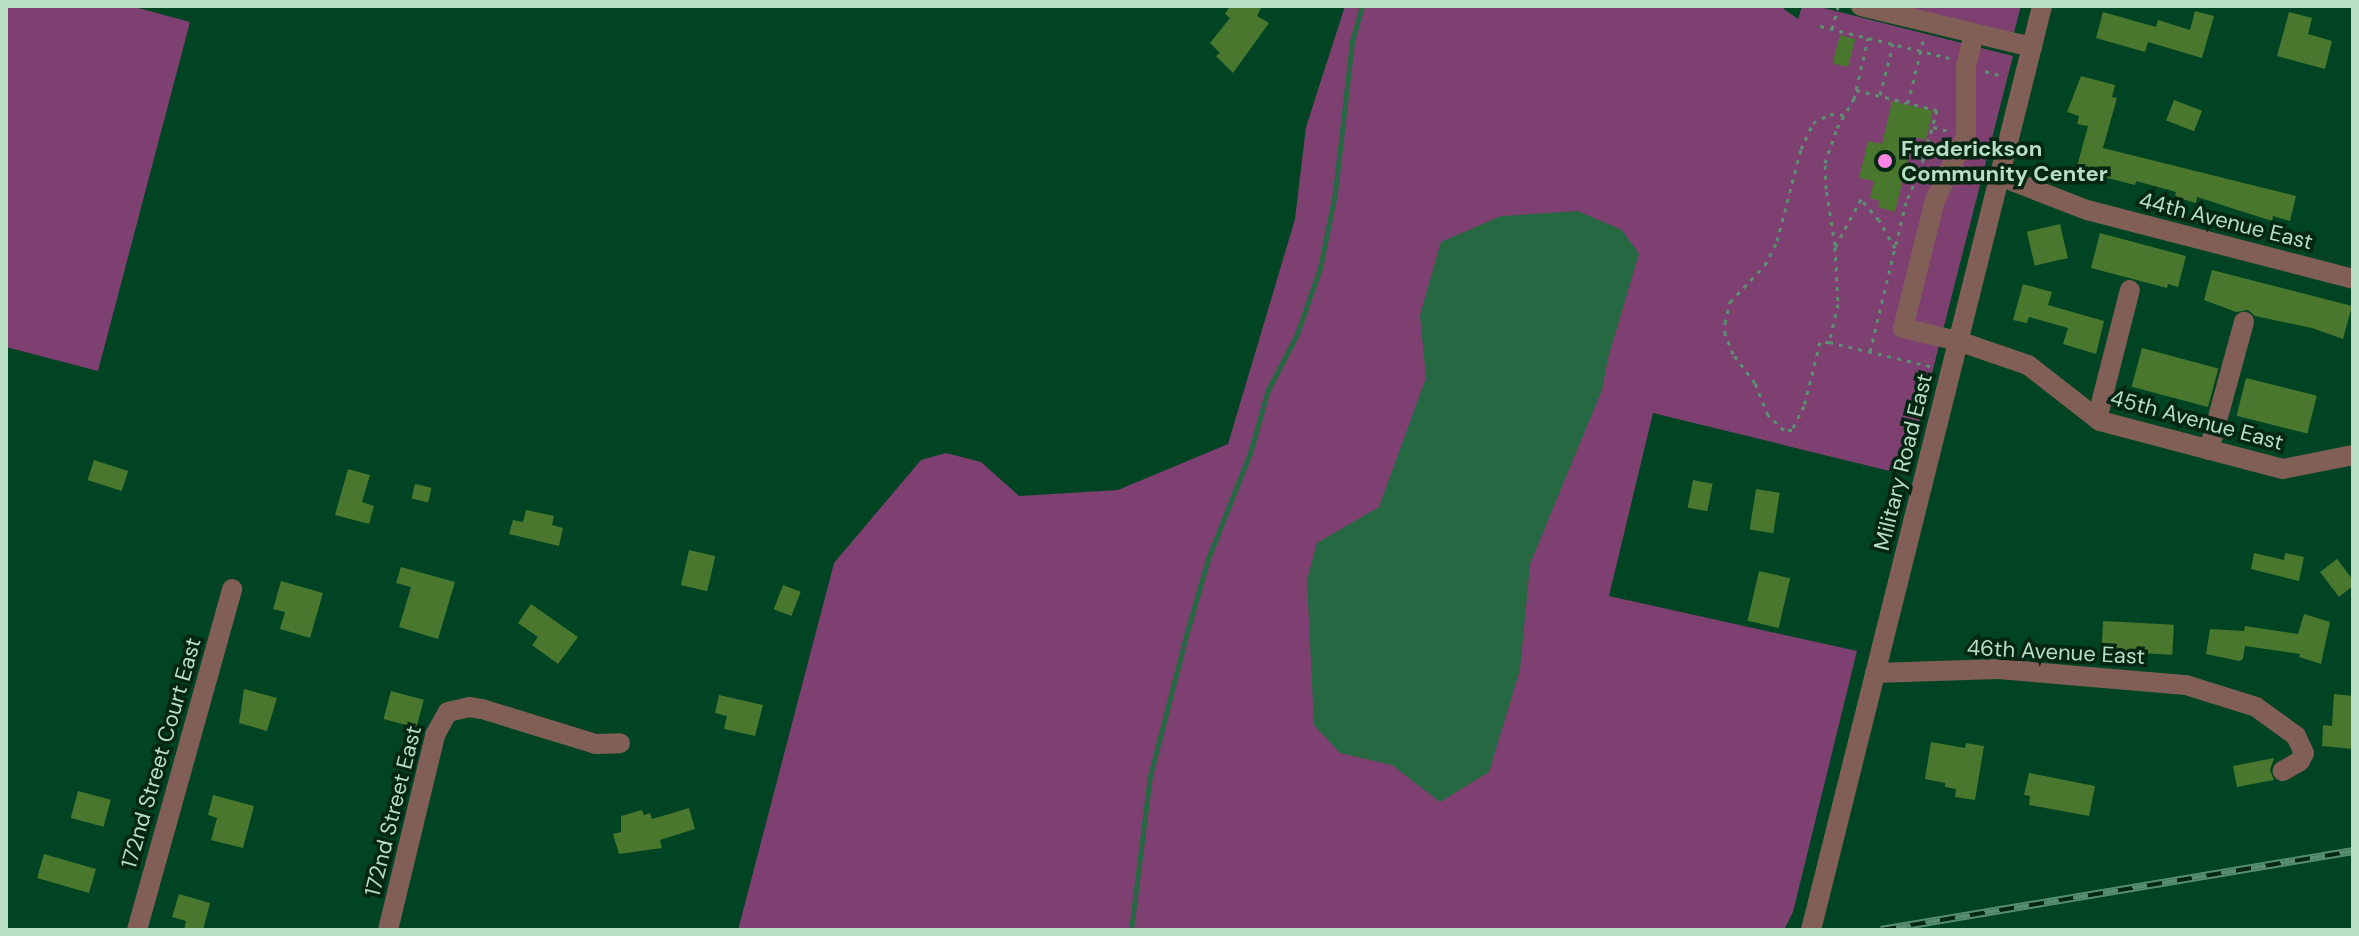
<!DOCTYPE html>
<html>
<head>
<meta charset="utf-8">
<style>
	body { margin:0 }
	#map { position:relative; width:2359px; height:936px; overflow:hidden; background:#004423; font-family:"DM Sans",sans-serif }
	div>[style] { position:absolute }
	.green>* { inset:0; background:#7e3f71 }
	.water>* { inset:0; background:#256842 }
	.stream>* { height:5px; margin:-2.5px; padding:0 2.5px; transform-origin:2.5px; border-radius:2.5px; background:#256842 }
	.building>* { inset:0; background:#49772d; transform-origin:0 0 }
	.path>* { height:3px; margin-top:-1.5px; transform-origin:0; background:repeating-linear-gradient(90deg,#5a8f71 0 4px,transparent 0 10px) }
	.minor>* { height:20px; margin:-10px; padding:0 10px; transform-origin:10px; border-radius:10px; background:#825f56 }
	.rail>* { height:8px; margin-top:-4px; transform-origin:0; background:repeating-linear-gradient(90deg,#042613 0 15px,#588e70 0 30px); box-sizing:border-box; border-block:2px solid #588e70 }
	.dots>* { width:22px; height:22px; translate:-50% -50%; box-sizing:border-box; border:4px solid #042613; border-radius:50% }
	span { translate:-50% -50%; white-space:nowrap; text-align:center; line-height:1.15; -webkit-text-stroke:7px #042613; paint-order:stroke }
	.poi-label { font-size:22px; color:#b8dec4; font-weight:700 }
	.left { translate:0 -50%; text-align:left }
	.street-label { font-size:22px; color:#b8dec4 }
	.frame { position:absolute; inset:0; border:8px solid #b8dec4; pointer-events:none }
</style>
</head>
<body>
<div id="map">
	<div class="green">
		<div style="clip-path:polygon(6px 6px,131px 6px,190px 22px,98px 371px,6px 347px)"></div>
		<div style="clip-path:polygon(1345px 6px,1780px 6px,1798px 19px,1802px 6px,1816px 6px,2013px 56px,1906px 475px,1653px 413px,1609px 596px,1857px 651px,1793px 912px,1784px 930px,738px 930px,834px 563px,921px 460px,946px 453px,981px 462px,1019px 496px,1118px 490px,1228px 444px,1295px 219px,1306px 127px)"></div>
		<div style="clip-path:polygon(1887px 6px,2021px 6px,2013px 36px)"></div>
	</div>
	<div class="water">
		<div style="clip-path:polygon(1578px 211px,1622px 230px,1639px 254px,1608px 358px,1602px 390px,1530px 564px,1520px 670px,1489px 772px,1440px 802px,1392px 765px,1340px 753px,1314px 725px,1307px 580px,1317px 543px,1379px 507px,1426px 378px,1420px 315px,1441px 242px,1501px 216px)"></div>
	</div>
	<div class="stream">
		<div style="left:1131px;top:930px;width:155px;rotate:-83deg"></div>
		<div style="left:1150px;top:776px;width:149px;rotate:-75.6deg"></div>
		<div style="left:1187px;top:632px;width:76px;rotate:-74deg"></div>
		<div style="left:1208px;top:559px;width:114px;rotate:-68.4deg"></div>
		<div style="left:1250px;top:453px;width:66px;rotate:-74.1deg"></div>
		<div style="left:1268px;top:390px;width:63px;rotate:-62.6deg"></div>
		<div style="left:1297px;top:334px;width:70px;rotate:-70.8deg"></div>
		<div style="left:1320px;top:268px;width:76px;rotate:-78.7deg"></div>
		<div style="left:1335px;top:193px;width:153px;rotate:-83.6deg"></div>
		<div style="left:1352px;top:41px;width:36px;rotate:-74deg"></div>
	</div>
	<div class="building">
		<div style="clip-path:polygon(1230px 6px,1262px 6px,1257px 16px,1269px 23px,1233px 73px,1216px 56px,1220px 53px,1210px 43px,1230px 18px,1225px 14px)"></div>
		<div style="clip-path:polygon(2195px 11px,2214px 16px,2202px 58px,2148px 42px,2145px 52px,2096px 38px,2103px 12px,2156px 27px,2158px 20px,2190px 30px)"></div>
		<div style="clip-path:polygon(2289px 12px,2312px 18px,2308px 34px,2332px 41px,2325px 69px,2277px 56px)"></div>
		<div style="left:1840px;top:35px;width:16px;height:29px;rotate:15deg"></div>
		<div style="clip-path:polygon(2081px 76px,2115px 85px,2112px 97px,2117px 98px,2103px 148px,2296px 196px,2290px 221px,2273px 216px,2272px 221px,2197px 197px,2196px 203px,2175px 197px,2176px 192px,2136px 181px,2135px 185px,2076px 170px,2088px 126px,2077px 124px,2079px 116px,2067px 112px)"></div>
		<div style="left:2174px;top:100px;width:30px;height:22px;rotate:21deg"></div>
		<div style="clip-path:polygon(1892px 101px,1933px 111px,1926px 140px,1913px 137px,1895px 212px,1878px 207px,1880px 201px,1870px 198px,1874px 181px,1859px 178px,1868px 141px,1882px 144px)"></div>
		<div style="left:2060px;top:224px;width:35px;height:34px;rotate:77deg"></div>
		<div style="clip-path:polygon(2100px 233px,2186px 256px,2178px 287px,2168px 284px,2167px 288px,2091px 268px)"></div>
		<div style="clip-path:polygon(2212px 270px,2352px 306px,2343px 339px,2312px 328px,2255px 316px,2248px 310px,2236px 312px,2204px 300px)"></div>
		<div style="clip-path:polygon(2023px 284px,2052px 292px,2048px 305px,2104px 321px,2096px 354px,2063px 344px,2068px 328px,2029px 317px,2027px 323px,2013px 320px)"></div>
		<div style="left:2142px;top:348px;width:79px;height:40px;rotate:15deg"></div>
		<div style="left:2246px;top:378px;width:73px;height:39px;rotate:14deg"></div>
		<div style="left:94px;top:460px;width:36px;height:21px;rotate:18deg"></div>
		<div style="clip-path:polygon(348px 469px,370px 475px,362px 502px,374px 506px,369px 524px,335px 515px)"></div>
		<div style="left:1693px;top:480px;width:20px;height:28px;rotate:11deg"></div>
		<div style="left:415px;top:484px;width:17px;height:15px;rotate:13deg"></div>
		<div style="left:1756px;top:489px;width:24px;height:41px;rotate:9deg"></div>
		<div style="clip-path:polygon(526px 510px,554px 516px,552px 525px,563px 528px,559px 546px,509px 534px,513px 520px,523px 522px)"></div>
		<div style="left:689px;top:550px;width:27px;height:36px;rotate:13deg"></div>
		<div style="clip-path:polygon(2254px 553px,2284px 560px,2285px 553px,2304px 557px,2299px 581px,2251px 569px)"></div>
		<div style="clip-path:polygon(2337px 559px,2353px 580px,2353px 586px,2339px 597px,2320px 572px)"></div>
		<div style="clip-path:polygon(401px 567px,455px 582px,438px 639px,399px 627px,411px 587px,396px 583px)"></div>
		<div style="left:1759px;top:571px;width:32px;height:51px;rotate:13deg"></div>
		<div style="clip-path:polygon(281px 581px,323px 593px,310px 638px,280px 629px,285px 612px,273px 609px)"></div>
		<div style="left:783px;top:585px;width:19px;height:26px;rotate:21deg"></div>
		<div style="clip-path:polygon(531px 604px,578px 637px,558px 664px,532px 645px,538px 637px,518px 623px)"></div>
		<div style="clip-path:polygon(2304px 614px,2330px 622px,2321px 664px,2299px 657px,2300px 654px,2245px 646px,2243px 659px,2239px 661px,2206px 654px,2210px 629px,2244px 631px,2245px 626px,2298px 634px)"></div>
		<div style="left:2103px;top:621px;width:71px;height:30px;rotate:3deg"></div>
		<div style="clip-path:polygon(244px 689px,277px 698px,267px 731px,239px 723px)"></div>
		<div style="left:391px;top:691px;width:34px;height:29px;rotate:15deg"></div>
		<div style="clip-path:polygon(2334px 694px,2353px 696px,2353px 749px,2322px 746px,2323px 725px,2332px 726px)"></div>
		<div style="clip-path:polygon(719px 695px,763px 705px,755px 736px,724px 729px,727px 716px,715px 713px)"></div>
		<div style="clip-path:polygon(1931px 742px,1965px 748px,1966px 743px,1984px 746px,1975px 800px,1955px 797px,1956px 789px,1945px 787px,1945px 783px,1925px 779px)"></div>
		<div style="clip-path:polygon(2274px 758px,2270px 770px,2274px 780px,2237px 787px,2233px 766px)"></div>
		<div style="clip-path:polygon(2029px 773px,2095px 786px,2089px 816px,2029px 805px,2030px 796px,2024px 795px)"></div>
		<div style="left:78px;top:791px;width:34px;height:28px;rotate:15deg"></div>
		<div style="clip-path:polygon(213px 795px,254px 806px,243px 848px,211px 840px,217px 818px,208px 815px)"></div>
		<div style="clip-path:polygon(689px 808px,695px 829px,660px 840px,662px 848px,619px 854px,613px 834px,621px 832px,621px 816px,642px 810px,644px 815px,650px 813px,652px 819px)"></div>
		<div style="left:44px;top:854px;width:54px;height:25px;rotate:16deg"></div>
		<div style="clip-path:polygon(179px 894px,210px 903px,203px 930px,184px 930px,186px 921px,172px 917px)"></div>
	</div>
	<div class="path">
		<div style="left:1820px;top:26px;width:133px;rotate:13.9deg"></div>
		<div style="left:1832px;top:29px;width:24px;rotate:-75deg"></div>
		<div style="left:1985px;top:71px;width:15px;rotate:16deg"></div>
		<div style="left:1856px;top:90px;width:83px;rotate:13.9deg"></div>
		<div style="left:1937px;top:110px;width:59px;rotate:105.7deg"></div>
		<div style="left:1921px;top:167px;width:38px;rotate:113deg"></div>
		<div style="left:1906px;top:202px;width:154px;rotate:103.5deg"></div>
		<div style="left:1880px;top:95px;width:53px;rotate:-75.7deg"></div>
		<div style="left:1908px;top:103px;width:64px;rotate:-76.4deg"></div>
		<div style="left:1933px;top:127px;width:16px;rotate:15deg"></div>
		<div style="left:1835px;top:245px;width:57px;rotate:-99.1deg"></div>
		<div style="left:1826px;top:189px;width:26px;rotate:-92deg"></div>
		<div style="left:1825px;top:163px;width:37px;rotate:-71deg"></div>
		<div style="left:1837px;top:128px;width:34px;rotate:-60deg"></div>
		<div style="left:1854px;top:99px;width:63px;rotate:-77.1deg"></div>
		<div style="left:1895px;top:248px;width:32px;rotate:-120deg"></div>
		<div style="left:1879px;top:220px;width:28px;rotate:-131deg"></div>
		<div style="left:1861px;top:199px;width:55px;rotate:118.4deg"></div>
		<div style="left:1835px;top:247px;width:57px;rotate:87deg"></div>
		<div style="left:1838px;top:304px;width:39px;rotate:103deg"></div>
		<div style="left:1829px;top:342px;width:104px;rotate:13.4deg"></div>
		<div style="left:1829px;top:342px;width:9px;rotate:180deg"></div>
		<div style="left:1820px;top:342px;width:66px;rotate:104deg"></div>
		<div style="left:1804px;top:406px;width:27px;rotate:117deg"></div>
		<div style="left:1792px;top:430px;width:8px;rotate:180deg"></div>
		<div style="left:1784px;top:430px;width:22px;rotate:-137deg"></div>
		<div style="left:1768px;top:415px;width:35px;rotate:-112deg"></div>
		<div style="left:1755px;top:383px;width:36px;rotate:-127deg"></div>
		<div style="left:1733px;top:354px;width:22px;rotate:-112deg"></div>
		<div style="left:1725px;top:334px;width:11px;rotate:-90deg"></div>
		<div style="left:1725px;top:323px;width:22px;rotate:-77deg"></div>
		<div style="left:1730px;top:302px;width:51px;rotate:-46.6deg"></div>
		<div style="left:1765px;top:265px;width:27px;rotate:-63deg"></div>
		<div style="left:1777px;top:241px;width:95px;rotate:-75.4deg"></div>
		<div style="left:1801px;top:149px;width:29px;rotate:-65deg"></div>
		<div style="left:1813px;top:123px;width:19px;rotate:-28deg"></div>
		<div style="left:1830px;top:114px;width:14px;rotate:4deg"></div>
	</div>
	<div class="minor">
		<div style="left:1861px;top:6px;width:176px;rotate:13.5deg"></div>
		<div style="left:1974px;top:34px;width:32px;rotate:104deg"></div>
		<div style="left:1966px;top:65px;width:71px;rotate:90deg"></div>
		<div style="left:1966px;top:136px;width:71px;rotate:115.8deg"></div>
		<div style="left:1935px;top:200px;width:132px;rotate:104deg"></div>
		<div style="left:1903px;top:328px;width:57px;rotate:13.3deg"></div>
		<div style="left:1958px;top:341px;width:74px;rotate:18.9deg"></div>
		<div style="left:2028px;top:365px;width:91px;rotate:37.9deg"></div>
		<div style="left:2100px;top:421px;width:189px;rotate:14.7deg"></div>
		<div style="left:2283px;top:469px;width:71px;rotate:-11.3deg"></div>
		<div style="left:1997px;top:175px;width:97px;rotate:21.3deg"></div>
		<div style="left:2087px;top:210px;width:275px;rotate:14.5deg"></div>
		<div style="left:2097px;top:419px;width:133px;rotate:-75.7deg"></div>
		<div style="left:2209px;top:450px;width:133px;rotate:-74.7deg"></div>
		<div style="left:1875px;top:673px;width:123px;rotate:-1.9deg"></div>
		<div style="left:1998px;top:669px;width:189px;rotate:4.9deg"></div>
		<div style="left:2186px;top:685px;width:73px;rotate:17.4deg"></div>
		<div style="left:2256px;top:707px;width:49px;rotate:35.9deg"></div>
		<div style="left:2296px;top:736px;width:19px;rotate:65deg"></div>
		<div style="left:2304px;top:753px;width:9px;rotate:117deg"></div>
		<div style="left:2300px;top:761px;width:20px;rotate:150deg"></div>
		<div style="left:137px;top:930px;width:354px;rotate:-74.4deg"></div>
		<div style="left:388px;top:930px;width:201px;rotate:-76.4deg"></div>
		<div style="left:435px;top:735px;width:26px;rotate:-61deg"></div>
		<div style="left:448px;top:712px;width:22px;rotate:-13deg"></div>
		<div style="left:469px;top:707px;width:13px;rotate:9deg"></div>
		<div style="left:482px;top:709px;width:119px;rotate:17.1deg"></div>
		<div style="left:596px;top:744px;width:24px;rotate:-2deg"></div>
		<div style="left:1811px;top:930px;width:952px;rotate:-75.96deg"></div>
	</div>
	<div class="rail">
		<div style="left:1881px;top:930px;width:479px;rotate:-9.5deg"></div>
	</div>
	<div class="dots">
		<div style="left:1885px;top:161px;background:#fc86e4"></div>
	</div>
	<div class="poi-label">
		<span class="left" style="left:1901px;top:161px">Frederickson<br>Community Center</span>
	</div>
	<div class="street-label">
		<span style="left:2226px;top:221px;rotate:14deg">44th Avenue East</span>
		<span style="left:2197px;top:420px;rotate:15deg">45th Avenue East</span>
		<span style="left:1903px;top:462px;rotate:-76deg">Military Road East</span>
		<span style="left:2056px;top:652px;rotate:3deg">46th Avenue East</span>
		<span style="left:161px;top:753px;rotate:-74deg">172nd Street Court East</span>
		<span style="left:393px;top:811px;rotate:-76deg">172nd Street East</span>
	</div>
	<div class="frame"></div>
</div>
</body>
</html>
